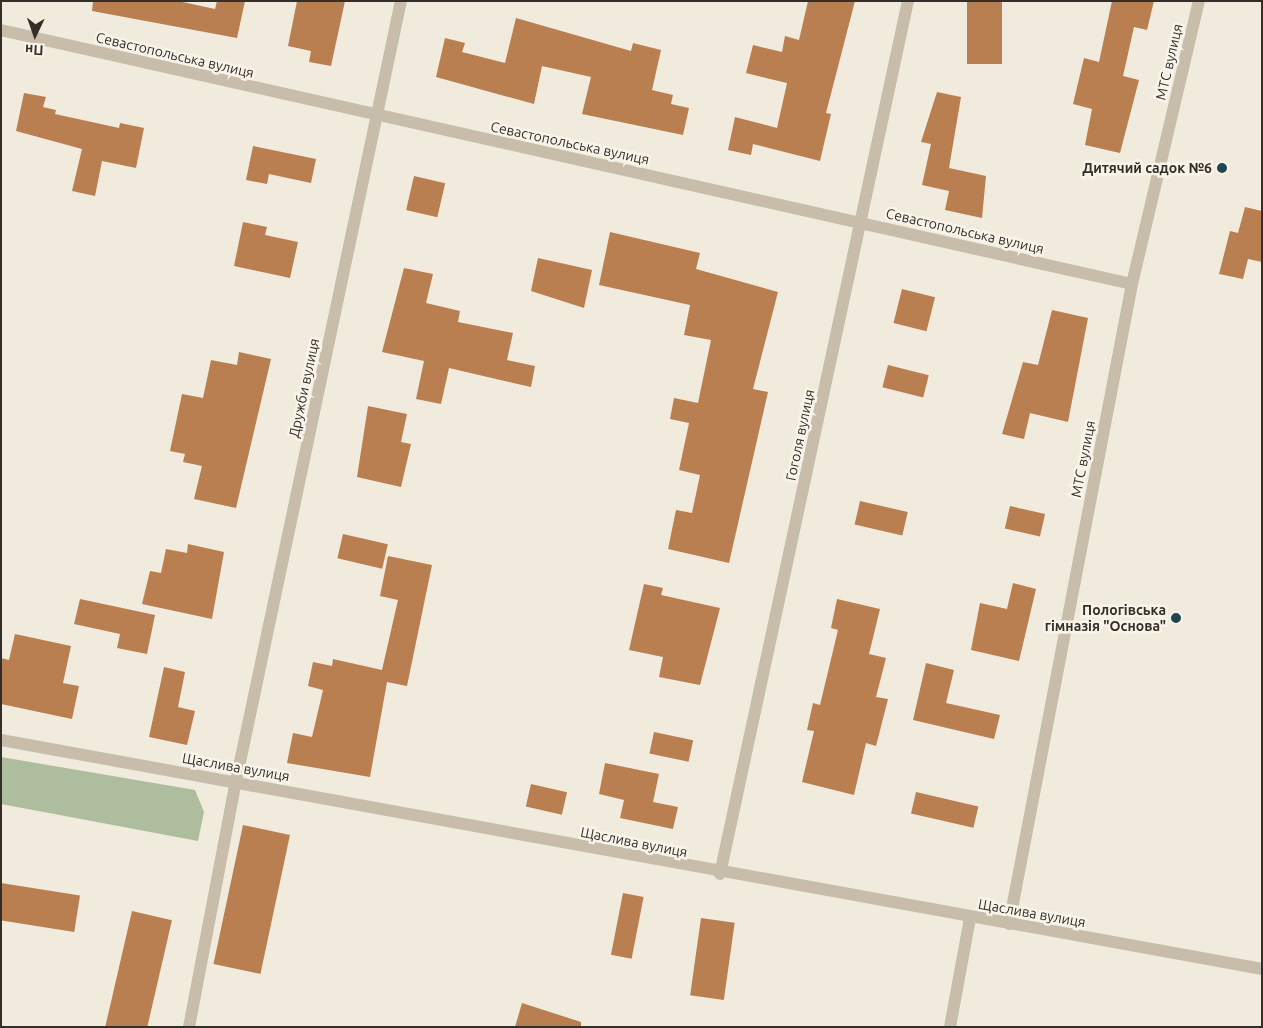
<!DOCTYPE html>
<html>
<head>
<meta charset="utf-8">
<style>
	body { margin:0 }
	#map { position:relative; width:1263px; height:1028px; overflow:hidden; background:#f0ebdd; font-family:Ubuntu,sans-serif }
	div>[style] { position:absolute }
	.green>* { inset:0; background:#adbd9e }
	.building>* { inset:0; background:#ba7f50; transform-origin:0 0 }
	.service>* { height:12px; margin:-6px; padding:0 6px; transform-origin:6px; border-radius:6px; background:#c7bdaa }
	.minor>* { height:12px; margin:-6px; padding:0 6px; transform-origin:6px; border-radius:6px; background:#c7bdaa }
	.dots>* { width:14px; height:14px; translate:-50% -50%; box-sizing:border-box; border:2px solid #f8f4e9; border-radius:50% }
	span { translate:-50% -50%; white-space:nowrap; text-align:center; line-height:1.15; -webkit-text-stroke:5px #f8f4e9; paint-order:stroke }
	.street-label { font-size:14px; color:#352f29 }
	.poi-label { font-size:14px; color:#352f29; font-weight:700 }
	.right { translate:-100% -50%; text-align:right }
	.frame { position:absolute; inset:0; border:2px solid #352f29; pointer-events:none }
	.north { position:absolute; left:10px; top:10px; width:50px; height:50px; -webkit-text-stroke:4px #f8f4e9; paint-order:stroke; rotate:183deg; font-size:14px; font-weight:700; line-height:20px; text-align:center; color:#352f29 }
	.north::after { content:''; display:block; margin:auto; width:18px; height:22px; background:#352f29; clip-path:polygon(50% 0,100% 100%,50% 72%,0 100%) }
</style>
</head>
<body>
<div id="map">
	<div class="green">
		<div style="clip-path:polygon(1px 757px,195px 790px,204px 812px,198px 841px,1px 804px)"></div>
	</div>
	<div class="building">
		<div style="clip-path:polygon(93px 1px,178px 1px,215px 9px,217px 1px,245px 1px,237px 38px,92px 11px)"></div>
		<div style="clip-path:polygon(297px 1px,345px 1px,331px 66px,309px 62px,311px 51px,288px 46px)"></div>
		<div style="clip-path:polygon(808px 1px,855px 1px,826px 113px,831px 114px,820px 161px,753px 144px,751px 155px,728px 150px,735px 117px,777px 128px,787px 83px,746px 73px,753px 45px,782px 52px,785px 36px,799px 40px)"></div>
		<div style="left:967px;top:1px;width:35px;height:63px"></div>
		<div style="clip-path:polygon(1112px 1px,1154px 1px,1147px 30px,1134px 27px,1123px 76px,1139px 80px,1120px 153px,1085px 145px,1092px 109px,1073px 104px,1084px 58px,1099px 62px)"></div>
		<div style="clip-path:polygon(516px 18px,631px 51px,633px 43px,661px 50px,652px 90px,673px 95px,671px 104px,689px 108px,683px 135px,582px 114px,591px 77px,542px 66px,534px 104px,436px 77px,445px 38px,465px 43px,462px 52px,505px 63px)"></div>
		<div style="clip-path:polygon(937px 92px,961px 97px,949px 168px,986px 176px,982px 218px,945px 210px,949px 191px,922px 185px,931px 144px,921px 142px)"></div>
		<div style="clip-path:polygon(24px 93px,46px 97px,43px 107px,56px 110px,55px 114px,119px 128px,120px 123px,144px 128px,136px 168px,102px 161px,95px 196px,72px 191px,82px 149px,16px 131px)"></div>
		<div style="clip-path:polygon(253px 146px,316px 159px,311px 183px,269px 174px,267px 184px,246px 180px)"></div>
		<div style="left:414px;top:176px;width:32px;height:35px;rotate:13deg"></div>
		<div style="clip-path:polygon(1245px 207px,1262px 211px,1262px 262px,1248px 259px,1243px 279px,1219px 274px,1230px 231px,1238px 233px)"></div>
		<div style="clip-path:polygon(243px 222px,267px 227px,265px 235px,298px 242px,290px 278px,234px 266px)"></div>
		<div style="clip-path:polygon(610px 232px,700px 253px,696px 269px,778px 292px,753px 389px,768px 392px,729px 563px,668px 549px,676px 510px,692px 513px,700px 475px,679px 470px,689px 423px,670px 419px,674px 398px,698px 403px,711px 340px,684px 335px,690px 305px,599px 285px)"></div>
		<div style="clip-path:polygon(538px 258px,592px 270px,584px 308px,531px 291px)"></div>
		<div style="clip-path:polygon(404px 268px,433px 274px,426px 303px,460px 311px,458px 322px,513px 333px,507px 360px,535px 366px,531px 387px,449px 368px,441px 404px,416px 399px,424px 361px,382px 352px)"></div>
		<div style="left:902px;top:289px;width:34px;height:35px;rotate:14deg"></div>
		<div style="clip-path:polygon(1052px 310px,1088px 318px,1068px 422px,1030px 413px,1024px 439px,1002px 434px,1023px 362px,1038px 365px)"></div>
		<div style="clip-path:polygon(239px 352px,271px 359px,236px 508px,194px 499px,202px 466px,183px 462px,185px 454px,170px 451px,182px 394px,203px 398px,211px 360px,237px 365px)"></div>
		<div style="left:888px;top:365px;width:42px;height:23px;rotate:14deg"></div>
		<div style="clip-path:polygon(368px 406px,407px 414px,401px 442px,411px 444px,401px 487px,357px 477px)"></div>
		<div style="left:860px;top:501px;width:49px;height:24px;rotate:13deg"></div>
		<div style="left:1010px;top:506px;width:36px;height:23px;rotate:13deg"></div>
		<div style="left:343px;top:534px;width:46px;height:25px;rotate:13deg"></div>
		<div style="clip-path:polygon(188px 544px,224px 552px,212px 619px,142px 604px,150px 571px,161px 573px,166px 549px,187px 553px)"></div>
		<div style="clip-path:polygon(388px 556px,432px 565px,407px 686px,387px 682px,370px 777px,287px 763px,293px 733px,312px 737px,323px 690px,308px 686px,313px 662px,332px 666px,333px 659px,382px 670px,398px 600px,380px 596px)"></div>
		<div style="clip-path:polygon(1013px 583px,1036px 589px,1019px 661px,971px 650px,980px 603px,1007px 609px)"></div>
		<div style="clip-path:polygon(644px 584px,663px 588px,661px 595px,720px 608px,700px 685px,659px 677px,663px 657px,629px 650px)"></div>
		<div style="clip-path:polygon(80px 599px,155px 615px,147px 654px,117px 648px,120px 634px,74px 624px)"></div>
		<div style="clip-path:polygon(837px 599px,880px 609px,869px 654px,886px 658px,876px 697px,888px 699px,876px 746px,866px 743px,854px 795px,802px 782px,814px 731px,807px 730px,813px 703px,820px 705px,838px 630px,831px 628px)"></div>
		<div style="clip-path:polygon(15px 634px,71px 646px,63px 683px,79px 686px,72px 719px,1px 704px,1px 658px,9px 660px)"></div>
		<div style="clip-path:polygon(926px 663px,954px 670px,946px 703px,1000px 715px,994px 739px,913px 720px)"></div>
		<div style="clip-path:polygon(164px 667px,185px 672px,178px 707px,195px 711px,187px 745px,149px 737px)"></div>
		<div style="left:654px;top:732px;width:40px;height:22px;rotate:12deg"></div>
		<div style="clip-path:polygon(605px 763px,659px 774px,653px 802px,678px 807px,673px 829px,620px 818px,624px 800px,599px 794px)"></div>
		<div style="left:531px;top:784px;width:37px;height:23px;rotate:13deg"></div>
		<div style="left:916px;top:792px;width:64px;height:22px;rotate:13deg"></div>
		<div style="left:243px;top:825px;width:48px;height:142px;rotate:12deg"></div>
		<div style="left:1px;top:883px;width:80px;height:37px;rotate:9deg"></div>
		<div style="left:623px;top:893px;width:21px;height:63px;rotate:11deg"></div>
		<div style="left:132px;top:911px;width:41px;height:119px;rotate:13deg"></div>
		<div style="left:701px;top:918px;width:34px;height:78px;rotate:8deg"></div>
		<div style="clip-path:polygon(522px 1003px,581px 1022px,581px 1027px,515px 1027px)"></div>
	</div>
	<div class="service">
		<div style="left:189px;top:1027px;width:250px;rotate:-79.2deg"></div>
		<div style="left:950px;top:1027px;width:111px;rotate:-79.6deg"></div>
	</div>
	<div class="minor">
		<div style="left:1px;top:30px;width:1159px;rotate:12.66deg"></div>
		<div style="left:1px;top:740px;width:1282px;rotate:10.29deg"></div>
		<div style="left:236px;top:781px;width:797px;rotate:-78.06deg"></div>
		<div style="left:720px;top:874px;width:893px;rotate:-77.85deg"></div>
		<div style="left:1009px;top:924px;width:652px;rotate:-79.12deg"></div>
		<div style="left:1132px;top:284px;width:291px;rotate:-76.7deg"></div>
	</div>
	<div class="dots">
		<div style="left:1222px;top:168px;background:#224552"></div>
		<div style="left:1176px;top:618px;background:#224552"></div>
	</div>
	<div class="street-label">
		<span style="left:175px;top:55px;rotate:13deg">Севастопольська вулиця</span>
		<span style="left:1169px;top:62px;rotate:-77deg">МТС вулиця</span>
		<span style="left:570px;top:143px;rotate:12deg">Севастопольська вулиця</span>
		<span style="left:965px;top:231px;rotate:13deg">Севастопольська вулиця</span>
		<span style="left:304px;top:388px;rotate:-78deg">Дружби вулиця</span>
		<span style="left:800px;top:435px;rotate:-78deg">Гоголя вулиця</span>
		<span style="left:1083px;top:459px;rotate:-79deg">МТС вулиця</span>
		<span style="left:236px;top:767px;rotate:10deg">Щаслива вулиця</span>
		<span style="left:634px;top:842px;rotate:11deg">Щаслива вулиця</span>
		<span style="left:1032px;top:913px;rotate:10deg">Щаслива вулиця</span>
	</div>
	<div class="poi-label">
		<span class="right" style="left:1212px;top:168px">Дитячий садок №6</span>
		<span class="right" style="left:1166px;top:618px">Пологівська<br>гімназія "Основа"</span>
	</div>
	<div class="frame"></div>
	<div class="north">Пн</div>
</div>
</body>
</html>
